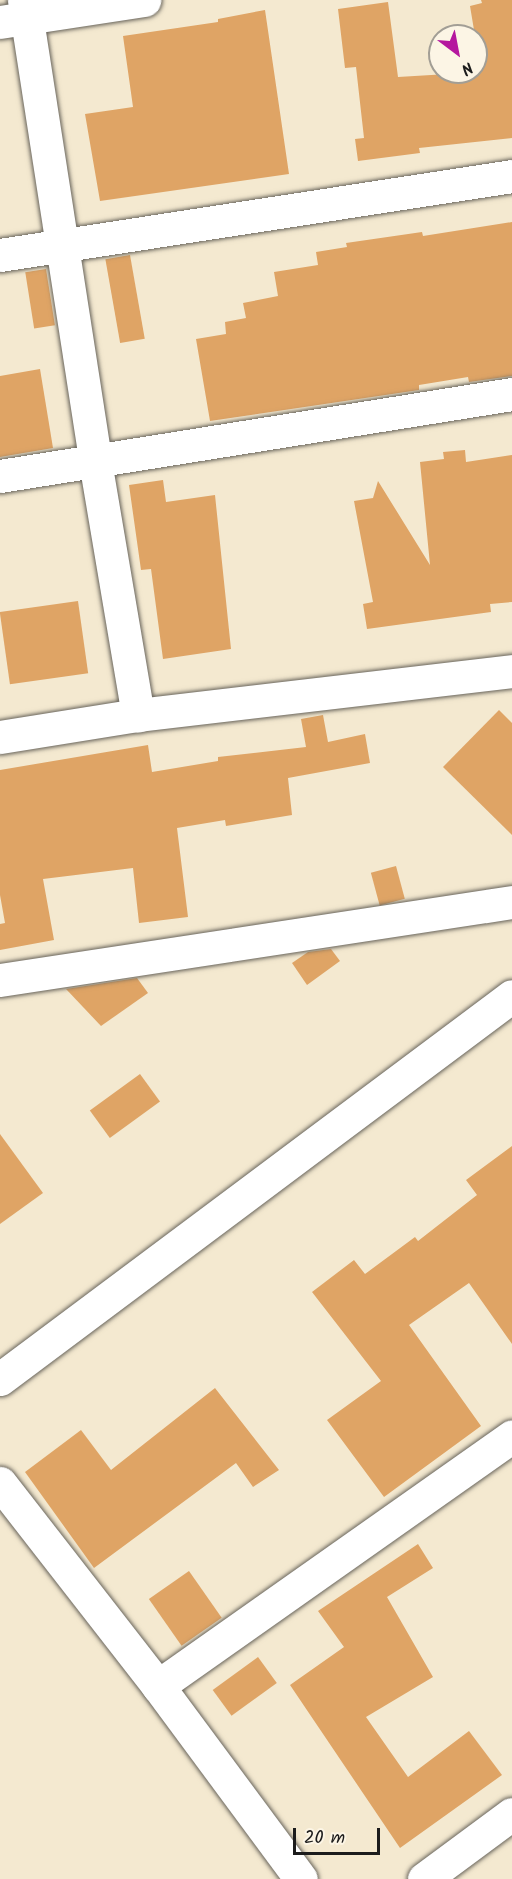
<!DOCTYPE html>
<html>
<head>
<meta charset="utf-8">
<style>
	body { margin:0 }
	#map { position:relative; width:512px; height:1879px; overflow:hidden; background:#f4e9d0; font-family:Kalam,sans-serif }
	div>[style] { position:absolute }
	.building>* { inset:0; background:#dfa465; transform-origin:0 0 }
	.roads { filter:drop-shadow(0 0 2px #68645b) drop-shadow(0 0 2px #68645b) }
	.street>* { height:33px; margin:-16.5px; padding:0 16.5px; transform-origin:16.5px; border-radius:16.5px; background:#fff }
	span { translate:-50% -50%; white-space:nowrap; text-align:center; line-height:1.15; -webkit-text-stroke:5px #fcf5e5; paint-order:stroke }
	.north { position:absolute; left:428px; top:24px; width:60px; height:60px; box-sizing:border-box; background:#fcf5e5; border:2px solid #a29e95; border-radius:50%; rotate:148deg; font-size:16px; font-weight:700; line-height:24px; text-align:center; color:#1c1c1c }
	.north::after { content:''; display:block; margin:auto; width:21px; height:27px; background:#b5179e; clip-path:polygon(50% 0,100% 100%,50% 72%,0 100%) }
	.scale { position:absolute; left:293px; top:1828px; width:87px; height:27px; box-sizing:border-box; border:3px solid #1c1c1c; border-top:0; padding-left:8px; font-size:18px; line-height:21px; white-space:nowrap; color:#1c1c1c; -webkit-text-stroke:4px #fcf5e5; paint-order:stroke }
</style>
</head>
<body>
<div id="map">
	<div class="building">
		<div style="clip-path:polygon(481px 0,512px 0,512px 138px,419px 148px,420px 153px,358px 161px,355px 139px,364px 138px,356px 67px,345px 68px,338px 9px,388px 2px,398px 77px,481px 72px,470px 6px,482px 3px)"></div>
		<div style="clip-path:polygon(265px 10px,289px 174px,100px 201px,85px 114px,133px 107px,123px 36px,218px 22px,218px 19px)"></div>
		<div style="clip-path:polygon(512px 222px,512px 376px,469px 382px,468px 377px,419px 385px,419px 390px,210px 421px,196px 339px,226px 334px,225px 322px,246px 318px,243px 303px,278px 296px,274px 272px,318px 265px,316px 252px,347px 247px,346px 243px,422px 232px,423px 236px)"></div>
		<div style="left:130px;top:255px;width:85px;height:25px;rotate:80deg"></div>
		<div style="left:46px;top:269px;width:57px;height:21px;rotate:81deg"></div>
		<div style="clip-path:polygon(40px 369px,53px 448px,0 457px,0 376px)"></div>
		<div style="clip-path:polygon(465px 450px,466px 462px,512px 455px,512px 602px,490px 604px,491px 612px,367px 629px,363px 604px,373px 602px,354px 501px,373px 498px,378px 481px,430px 565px,420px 462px,444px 459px,443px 452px)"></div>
		<div style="clip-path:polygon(163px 480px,166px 502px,215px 495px,231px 649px,163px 659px,151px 569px,141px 570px,129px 485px)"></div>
		<div style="left:78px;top:601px;width:73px;height:79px;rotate:82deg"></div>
		<div style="clip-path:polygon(499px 710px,512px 723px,512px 835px,443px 767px)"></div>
		<div style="clip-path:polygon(323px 715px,328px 742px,365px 734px,370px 763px,288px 778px,292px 815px,226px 826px,225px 820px,177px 828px,188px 917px,139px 923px,133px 868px,43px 879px,54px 940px,0 950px,0 924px,5px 923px,0 895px,0 770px,148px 745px,152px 772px,218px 761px,218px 757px,306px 747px,301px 719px)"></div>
		<div style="left:396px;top:866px;width:34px;height:26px;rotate:75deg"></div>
		<div style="clip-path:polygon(331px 949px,340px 961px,307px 985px,292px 963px,308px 952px)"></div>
		<div style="clip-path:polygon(137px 978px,148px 993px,101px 1026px,66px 989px)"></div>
		<div style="left:140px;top:1074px;width:34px;height:62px;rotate:54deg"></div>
		<div style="clip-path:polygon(0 1134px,43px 1193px,0 1224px)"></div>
		<div style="clip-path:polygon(512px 1146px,512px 1344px,469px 1283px,409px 1325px,481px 1426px,384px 1497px,327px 1420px,381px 1381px,312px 1292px,354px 1260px,365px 1274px,415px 1237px,418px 1241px,477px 1195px,466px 1180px)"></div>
		<div style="clip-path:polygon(215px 1388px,279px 1470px,253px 1487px,236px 1463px,94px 1568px,25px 1472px,81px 1430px,111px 1470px)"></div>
		<div style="clip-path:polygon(418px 1544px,433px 1568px,387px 1597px,433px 1677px,366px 1717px,408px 1777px,469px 1731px,502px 1775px,400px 1848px,290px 1685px,344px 1647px,318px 1611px)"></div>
		<div style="left:189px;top:1571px;width:57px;height:49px;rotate:55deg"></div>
		<div style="left:258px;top:1657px;width:32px;height:56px;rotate:54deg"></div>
	</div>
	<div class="roads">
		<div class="street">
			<div style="left:24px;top:0;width:466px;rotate:81.2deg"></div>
			<div style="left:95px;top:461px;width:258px;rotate:80.4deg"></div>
			<div style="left:0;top:22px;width:146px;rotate:-8.7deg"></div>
			<div style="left:0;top:255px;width:518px;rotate:-8.77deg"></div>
			<div style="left:0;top:476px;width:519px;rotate:-9.1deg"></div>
			<div style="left:0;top:737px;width:140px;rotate:-9.1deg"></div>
			<div style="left:138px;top:715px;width:377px;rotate:-6.7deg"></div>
			<div style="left:0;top:980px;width:518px;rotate:-8.66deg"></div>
			<div style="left:0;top:1379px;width:639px;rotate:-36.8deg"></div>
			<div style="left:0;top:1483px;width:257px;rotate:52.1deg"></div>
			<div style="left:158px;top:1686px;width:240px;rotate:53.5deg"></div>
			<div style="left:158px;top:1686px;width:433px;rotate:-35.2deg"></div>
			<div style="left:424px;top:1879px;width:109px;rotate:-36.5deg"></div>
		</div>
	</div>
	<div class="north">N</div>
	<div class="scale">20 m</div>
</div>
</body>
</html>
